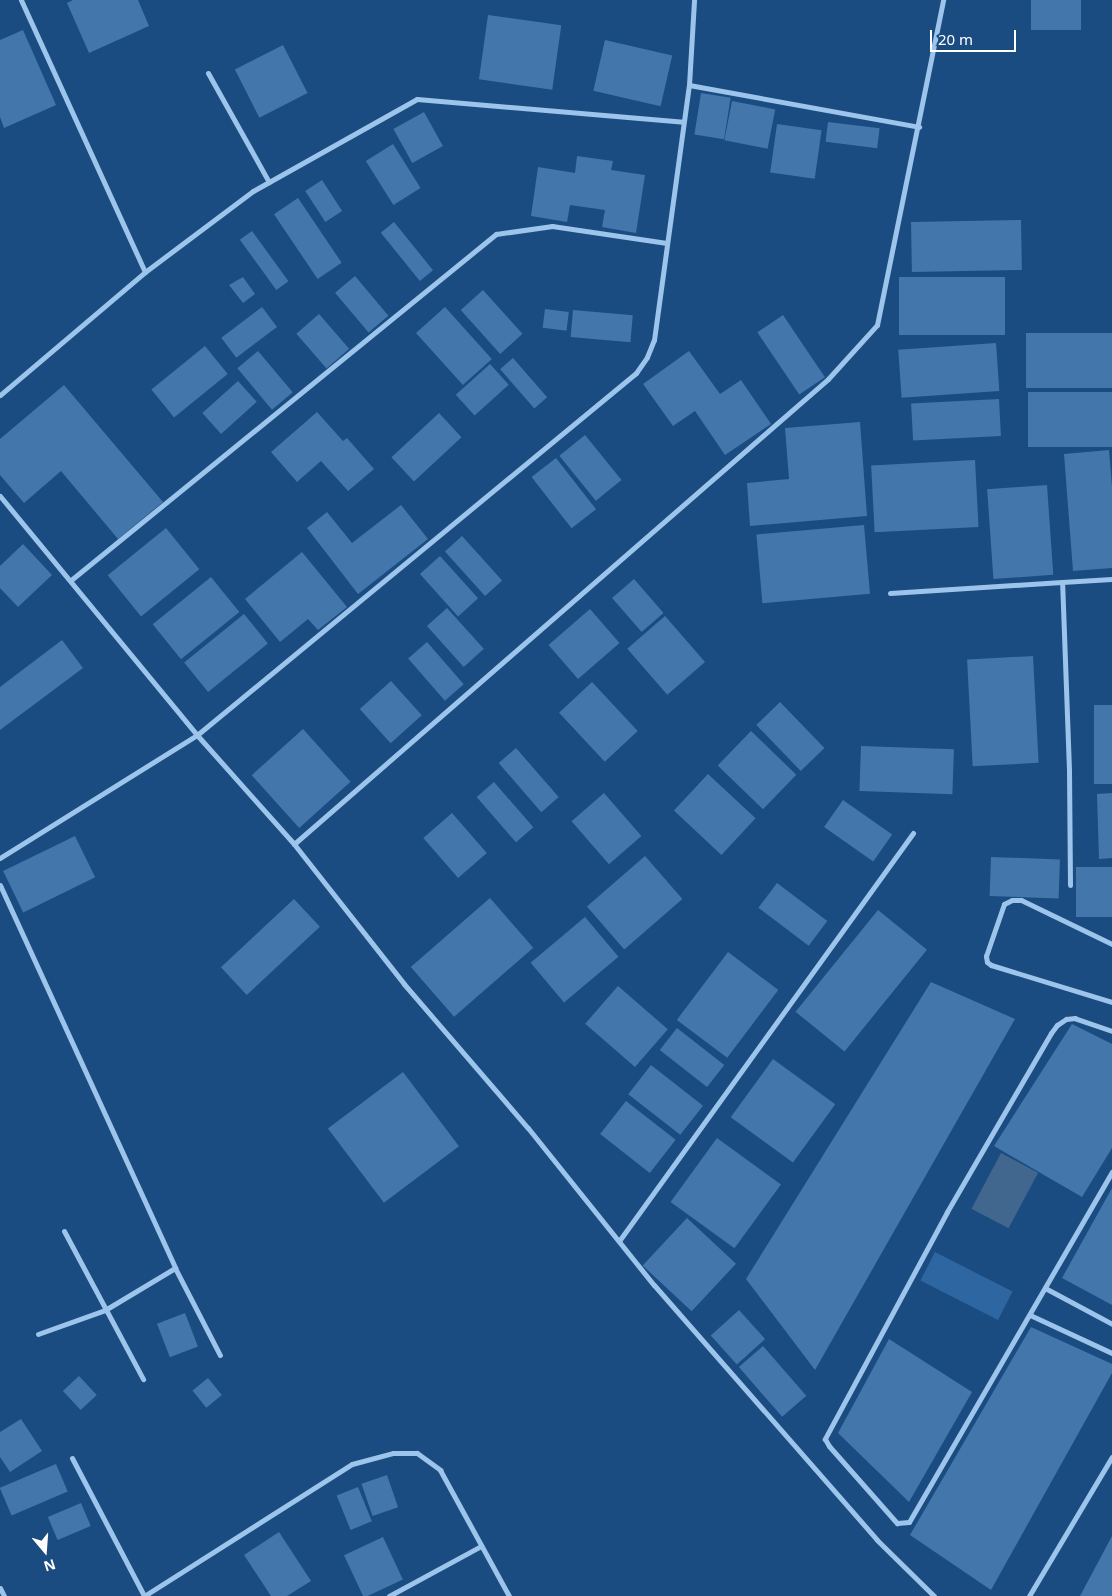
<!DOCTYPE html>
<html>
<head>
<meta charset="utf-8">
<style>
	body { margin:0 }
	#map { position:relative; width:1112px; height:1596px; overflow:hidden; background:#1a4c81; font-family:"Noto Sans",sans-serif }
	div>[style] { position:absolute }
	.green>* { inset:0; background:#2d66a0; transform-origin:0 0 }
	.water>* { inset:0; background:#42678e; transform-origin:0 0 }
	.building>* { inset:0; background:#4376ab; transform-origin:0 0 }
	.minor>* { height:5px; margin:-2.5px; padding:0 2.5px; transform-origin:2.5px; border-radius:2.5px; background:#9dc4ea }
	span { translate:-50% -50%; white-space:nowrap; text-align:center; line-height:1.15; -webkit-text-stroke:5px #1a4c81; paint-order:stroke }
	.north { position:absolute; left:20px; top:1526px; width:50px; height:50px; -webkit-text-stroke:4px #1a4c81; paint-order:stroke; rotate:162deg; font-size:14px; font-weight:700; line-height:20px; text-align:center; color:#fff }
	.north::after { content:''; display:block; margin:auto; width:18px; height:22px; background:#fff; clip-path:polygon(50% 0,100% 100%,50% 72%,0 100%) }
	.scale { position:absolute; left:930px; top:30px; width:86px; height:22px; box-sizing:border-box; border:2px solid #fff; border-top:0; padding-left:6px; font-size:15px; line-height:18px; white-space:nowrap; color:#fff; -webkit-text-stroke:4px #1a4c81; paint-order:stroke }
</style>
</head>
<body>
<div id="map">
	<div class="green">
		<div style="left:935px;top:1252px;width:87px;height:32px;rotate:27deg"></div>
	</div>
	<div class="water">
		<div style="left:1001px;top:1153px;width:42px;height:63px;rotate:28deg"></div>
	</div>
	<div class="building">
		<div style="clip-path:polygon(73px 0,138px 0,149px 26px,89px 53px,67px 3px)"></div>
		<div style="left:1031px;top:0;width:50px;height:30px"></div>
		<div style="left:488px;top:15px;width:74px;height:65px;rotate:8deg"></div>
		<div style="clip-path:polygon(23px 30px,56px 105px,4px 128px,0 117px,0 40px)"></div>
		<div style="left:605px;top:40px;width:69px;height:52px;rotate:13deg"></div>
		<div style="left:283px;top:45px;width:54px;height:54px;rotate:63deg"></div>
		<div style="left:701px;top:93px;width:30px;height:42px;rotate:9deg"></div>
		<div style="left:732px;top:101px;width:44px;height:40px;rotate:11deg"></div>
		<div style="left:424px;top:112px;width:39px;height:35px;rotate:61deg"></div>
		<div style="left:828px;top:122px;width:52px;height:20px;rotate:7deg"></div>
		<div style="left:777px;top:124px;width:45px;height:49px;rotate:8deg"></div>
		<div style="left:393px;top:144px;width:52px;height:32px;rotate:58deg"></div>
		<div style="clip-path:polygon(577px 156px,613px 161px,611px 170px,645px 175px,636px 233px,602px 227px,605px 210px,570px 205px,567px 222px,531px 216px,538px 167px,575px 173px)"></div>
		<div style="left:322px;top:180px;width:37px;height:20px;rotate:57deg"></div>
		<div style="left:298px;top:198px;width:78px;height:29px;rotate:56deg"></div>
		<div style="left:1021px;top:220px;width:50px;height:110px;rotate:89deg"></div>
		<div style="left:394px;top:222px;width:62px;height:17px;rotate:51deg"></div>
		<div style="left:252px;top:231px;width:62px;height:15px;rotate:54deg"></div>
		<div style="left:355px;top:276px;width:52px;height:26px;rotate:50deg"></div>
		<div style="clip-path:polygon(243px 277px,255px 294px,243px 303px,229px 285px)"></div>
		<div style="left:1005px;top:277px;width:58px;height:106px;rotate:90deg"></div>
		<div style="left:483px;top:290px;width:59px;height:30px;rotate:48deg"></div>
		<div style="left:262px;top:307px;width:25px;height:51px;rotate:53deg"></div>
		<div style="left:445px;top:307px;width:70px;height:39px;rotate:48deg"></div>
		<div style="left:545px;top:309px;width:24px;height:19px;rotate:7deg"></div>
		<div style="left:573px;top:310px;width:60px;height:27px;rotate:5deg"></div>
		<div style="left:319px;top:314px;width:46px;height:30px;rotate:49deg"></div>
		<div style="left:783px;top:315px;width:75px;height:31px;rotate:56deg"></div>
		<div style="left:1112px;top:333px;width:55px;height:86px;rotate:90deg"></div>
		<div style="left:996px;top:343px;width:48px;height:98px;rotate:86deg"></div>
		<div style="left:205px;top:346px;width:36px;height:69px;rotate:51deg"></div>
		<div style="left:258px;top:351px;width:54px;height:27px;rotate:50deg"></div>
		<div style="clip-path:polygon(689px 351px,720px 394px,741px 380px,771px 424px,725px 455px,695px 411px,673px 426px,643px 384px)"></div>
		<div style="left:513px;top:358px;width:52px;height:17px;rotate:49deg"></div>
		<div style="left:490px;top:364px;width:28px;height:46px;rotate:48deg"></div>
		<div style="left:238px;top:381px;width:28px;height:48px;rotate:48deg"></div>
		<div style="clip-path:polygon(64px 385px,163px 502px,118px 539px,61px 471px,24px 503px,0 475px,0 439px)"></div>
		<div style="left:1112px;top:392px;width:55px;height:84px;rotate:90deg"></div>
		<div style="left:999px;top:399px;width:37px;height:88px;rotate:87deg"></div>
		<div style="clip-path:polygon(317px 412px,343px 441px,347px 438px,374px 469px,348px 491px,321px 461px,297px 482px,271px 452px)"></div>
		<div style="left:439px;top:413px;width:33px;height:65px;rotate:47deg"></div>
		<div style="clip-path:polygon(860px 422px,867px 516px,750px 526px,747px 483px,789px 479px,785px 428px)"></div>
		<div style="left:585px;top:435px;width:58px;height:33px;rotate:51deg"></div>
		<div style="clip-path:polygon(1109px 450px,1112px 487px,1112px 568px,1073px 571px,1064px 454px)"></div>
		<div style="left:556px;top:458px;width:65px;height:31px;rotate:52deg"></div>
		<div style="left:975px;top:460px;width:67px;height:104px;rotate:87deg"></div>
		<div style="left:1047px;top:485px;width:90px;height:60px;rotate:86deg"></div>
		<div style="clip-path:polygon(401px 505px,428px 539px,358px 594px,307px 528px,327px 512px,352px 543px)"></div>
		<div style="left:864px;top:525px;width:69px;height:108px;rotate:85deg"></div>
		<div style="left:166px;top:528px;width:53px;height:75px;rotate:51deg"></div>
		<div style="left:462px;top:536px;width:60px;height:23px;rotate:48deg"></div>
		<div style="clip-path:polygon(23px 544px,52px 575px,18px 607px,0 588px,0 566px)"></div>
		<div style="clip-path:polygon(302px 552px,347px 607px,318px 630px,308px 619px,280px 642px,245px 599px)"></div>
		<div style="left:440px;top:556px;width:57px;height:27px;rotate:48deg"></div>
		<div style="left:211px;top:577px;width:45px;height:75px;rotate:51deg"></div>
		<div style="left:634px;top:579px;width:45px;height:29px;rotate:49deg"></div>
		<div style="left:447px;top:608px;width:55px;height:27px;rotate:48deg"></div>
		<div style="left:590px;top:609px;width:45px;height:55px;rotate:49deg"></div>
		<div style="left:244px;top:614px;width:38px;height:77px;rotate:51deg"></div>
		<div style="left:665px;top:616px;width:61px;height:50px;rotate:49deg"></div>
		<div style="clip-path:polygon(62px 640px,83px 668px,0 730px,0 687px)"></div>
		<div style="left:427px;top:642px;width:56px;height:25px;rotate:49deg"></div>
		<div style="left:1033px;top:656px;width:107px;height:66px;rotate:87deg"></div>
		<div style="left:391px;top:681px;width:46px;height:42px;rotate:48deg"></div>
		<div style="left:592px;top:682px;width:67px;height:45px;rotate:47deg"></div>
		<div style="left:780px;top:702px;width:64px;height:33px;rotate:46deg"></div>
		<div style="left:1094px;top:705px;width:18px;height:79px"></div>
		<div style="left:303px;top:729px;width:71px;height:69px;rotate:48deg"></div>
		<div style="left:751px;top:731px;width:63px;height:48px;rotate:44deg"></div>
		<div style="left:861px;top:746px;width:93px;height:45px;rotate:2deg"></div>
		<div style="left:516px;top:748px;width:65px;height:23px;rotate:49deg"></div>
		<div style="left:708px;top:774px;width:65px;height:50px;rotate:43deg"></div>
		<div style="left:494px;top:782px;width:60px;height:23px;rotate:49deg"></div>
		<div style="left:604px;top:793px;width:57px;height:43px;rotate:49deg"></div>
		<div style="clip-path:polygon(1112px 793px,1112px 858px,1099px 859px,1097px 794px)"></div>
		<div style="left:843px;top:800px;width:60px;height:33px;rotate:35deg"></div>
		<div style="left:452px;top:813px;width:53px;height:38px;rotate:49deg"></div>
		<div style="left:75px;top:836px;width:46px;height:80px;rotate:64deg"></div>
		<div style="left:645px;top:856px;width:57px;height:77px;rotate:49deg"></div>
		<div style="left:991px;top:857px;width:69px;height:39px;rotate:2deg"></div>
		<div style="left:1112px;top:867px;width:50px;height:36px;rotate:90deg"></div>
		<div style="left:777px;top:883px;width:63px;height:31px;rotate:37deg"></div>
		<div style="left:490px;top:898px;width:66px;height:105px;rotate:49deg"></div>
		<div style="left:294px;top:899px;width:38px;height:100px;rotate:47deg"></div>
		<div style="left:878px;top:910px;width:63px;height:131px;rotate:39deg"></div>
		<div style="left:585px;top:917px;width:52px;height:71px;rotate:50deg"></div>
		<div style="left:728px;top:952px;width:63px;height:85px;rotate:37deg"></div>
		<div style="clip-path:polygon(931px 982px,1015px 1019px,815px 1370px,746px 1279px)"></div>
		<div style="left:618px;top:986px;width:66px;height:50px;rotate:41deg"></div>
		<div style="clip-path:polygon(1072px 1024px,1112px 1044px,1112px 1148px,1082px 1197px,994px 1146px)"></div>
		<div style="left:677px;top:1028px;width:60px;height:28px;rotate:38deg"></div>
		<div style="left:773px;top:1059px;width:77px;height:72px;rotate:36deg"></div>
		<div style="left:651px;top:1065px;width:66px;height:37px;rotate:38deg"></div>
		<div style="left:403px;top:1072px;width:93px;height:94px;rotate:53deg"></div>
		<div style="left:626px;top:1101px;width:63px;height:42px;rotate:38deg"></div>
		<div style="left:717px;top:1138px;width:79px;height:79px;rotate:36deg"></div>
		<div style="clip-path:polygon(1112px 1188px,1112px 1305px,1062px 1278px)"></div>
		<div style="left:687px;top:1218px;width:67px;height:65px;rotate:43deg"></div>
		<div style="left:739px;top:1310px;width:39px;height:38px;rotate:48deg"></div>
		<div style="left:185px;top:1313px;width:36px;height:30px;rotate:69deg"></div>
		<div style="clip-path:polygon(1031px 1327px,1112px 1364px,1112px 1373px,991px 1590px,910px 1535px)"></div>
		<div style="clip-path:polygon(889px 1339px,972px 1392px,909px 1502px,838px 1433px)"></div>
		<div style="left:763px;top:1346px;width:66px;height:32px;rotate:49deg"></div>
		<div style="left:79px;top:1376px;width:26px;height:22px;rotate:47deg"></div>
		<div style="left:208px;top:1378px;width:22px;height:20px;rotate:51deg"></div>
		<div style="clip-path:polygon(21px 1419px,42px 1451px,10px 1472px,0 1457px,0 1432px)"></div>
		<div style="left:56px;top:1464px;width:30px;height:61px;rotate:67deg"></div>
		<div style="left:387px;top:1475px;width:34px;height:27px;rotate:71deg"></div>
		<div style="left:358px;top:1487px;width:37px;height:23px;rotate:68deg"></div>
		<div style="left:81px;top:1503px;width:25px;height:36px;rotate:67deg"></div>
		<div style="clip-path:polygon(279px 1532px,311px 1581px,287px 1596px,271px 1596px,244px 1555px)"></div>
		<div style="clip-path:polygon(1112px 1536px,1112px 1596px,1080px 1596px)"></div>
		<div style="left:383px;top:1537px;width:47px;height:43px;rotate:65deg"></div>
	</div>
	<div class="minor">
		<div style="left:21px;top:0;width:299px;rotate:65.5deg"></div>
		<div style="left:208px;top:73px;width:125px;rotate:60.8deg"></div>
		<div style="left:689px;top:85px;width:234px;rotate:10.3deg"></div>
		<div style="left:0;top:395px;width:190px;rotate:-40.3deg"></div>
		<div style="left:145px;top:272px;width:135px;rotate:-36.9deg"></div>
		<div style="left:253px;top:191px;width:188px;rotate:-29.3deg"></div>
		<div style="left:417px;top:99px;width:267px;rotate:4.9deg"></div>
		<div style="left:0;top:496px;width:310px;rotate:50.5deg"></div>
		<div style="left:197px;top:735px;width:146px;rotate:48.3deg"></div>
		<div style="left:294px;top:844px;width:178px;rotate:51.8deg"></div>
		<div style="left:404px;top:984px;width:190px;rotate:49.3deg"></div>
		<div style="left:528px;top:1128px;width:201px;rotate:51.3deg"></div>
		<div style="left:654px;top:1285px;width:339px;rotate:48.8deg"></div>
		<div style="left:877px;top:1540px;width:80px;rotate:44.5deg"></div>
		<div style="left:71px;top:580px;width:548px;rotate:-39.15deg"></div>
		<div style="left:496px;top:234px;width:57px;rotate:-8.1deg"></div>
		<div style="left:552px;top:226px;width:116px;rotate:8.4deg"></div>
		<div style="left:890px;top:593px;width:172px;rotate:-3.7deg"></div>
		<div style="left:294px;top:844px;width:708px;rotate:-41.05deg"></div>
		<div style="left:828px;top:379px;width:73px;rotate:-47.8deg"></div>
		<div style="left:877px;top:325px;width:332px;rotate:-78.5deg"></div>
		<div style="left:0;top:858px;width:232px;rotate:-32deg"></div>
		<div style="left:197px;top:735px;width:569px;rotate:-39.51deg"></div>
		<div style="left:636px;top:373px;width:19px;rotate:-55deg"></div>
		<div style="left:647px;top:357px;width:18px;rotate:-68deg"></div>
		<div style="left:654px;top:340px;width:257px;rotate:-82.2deg"></div>
		<div style="left:689px;top:85px;width:85px;rotate:-86.6deg"></div>
		<div style="left:0;top:885px;width:421px;rotate:65.4deg"></div>
		<div style="left:175px;top:1268px;width:98px;rotate:62.7deg"></div>
		<div style="left:1070px;top:885px;width:115px;rotate:-90.5deg"></div>
		<div style="left:1069px;top:770px;width:188px;rotate:-92.1deg"></div>
		<div style="left:1062px;top:582px;width:50px;rotate:-3.4deg"></div>
		<div style="left:1112px;top:944px;width:101px;rotate:-154.2deg"></div>
		<div style="left:1021px;top:900px;width:9px;rotate:180deg"></div>
		<div style="left:1012px;top:900px;width:9px;rotate:153deg"></div>
		<div style="left:1004px;top:904px;width:55px;rotate:109.1deg"></div>
		<div style="left:986px;top:956px;width:6px;rotate:81deg"></div>
		<div style="left:987px;top:962px;width:5px;rotate:37deg"></div>
		<div style="left:991px;top:965px;width:127px;rotate:17deg"></div>
		<div style="left:1112px;top:1031px;width:39px;rotate:-161deg"></div>
		<div style="left:1075px;top:1018px;width:9px;rotate:174deg"></div>
		<div style="left:1066px;top:1019px;width:11px;rotate:146deg"></div>
		<div style="left:1057px;top:1025px;width:10px;rotate:127deg"></div>
		<div style="left:1051px;top:1033px;width:207px;rotate:120.2deg"></div>
		<div style="left:947px;top:1212px;width:258px;rotate:118.3deg"></div>
		<div style="left:825px;top:1439px;width:8px;rotate:60deg"></div>
		<div style="left:829px;top:1446px;width:103px;rotate:48.6deg"></div>
		<div style="left:897px;top:1523px;width:12px;rotate:-5deg"></div>
		<div style="left:909px;top:1522px;width:405px;rotate:-59.9deg"></div>
		<div style="left:64px;top:1231px;width:168px;rotate:61.9deg"></div>
		<div style="left:619px;top:1241px;width:503px;rotate:-54.22deg"></div>
		<div style="left:1045px;top:1288px;width:76px;rotate:28.2deg"></div>
		<div style="left:1030px;top:1315px;width:90px;rotate:24.9deg"></div>
		<div style="left:38px;top:1334px;width:71px;rotate:-19.7deg"></div>
		<div style="left:105px;top:1310px;width:82px;rotate:-31deg"></div>
		<div style="left:72px;top:1458px;width:156px;rotate:62.4deg"></div>
		<div style="left:0;top:1588px;width:9px;rotate:63deg"></div>
		<div style="left:144px;top:1596px;width:246px;rotate:-32.4deg"></div>
		<div style="left:352px;top:1464px;width:42px;rotate:-15deg"></div>
		<div style="left:393px;top:1453px;width:24px"></div>
		<div style="left:417px;top:1453px;width:29px;rotate:36deg"></div>
		<div style="left:440px;top:1470px;width:144px;rotate:61.3deg"></div>
		<div style="left:389px;top:1596px;width:105px;rotate:-28.5deg"></div>
		<div style="left:1029px;top:1596px;width:162px;rotate:-59.2deg"></div>
	</div>
	<div class="north">N</div>
	<div class="scale">20 m</div>
</div>
</body>
</html>
